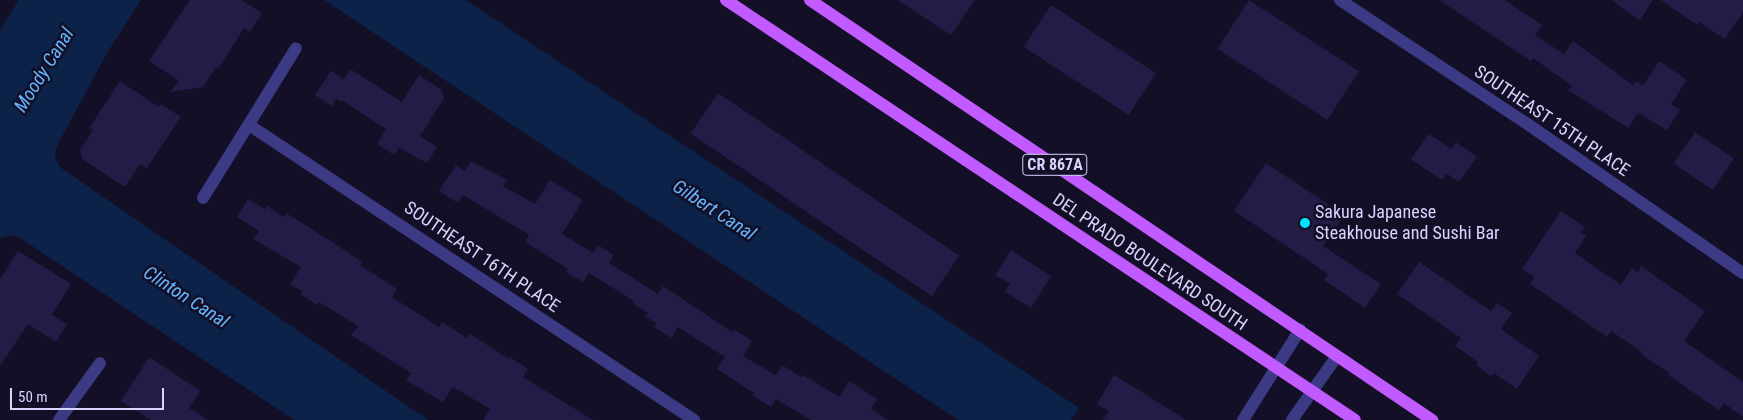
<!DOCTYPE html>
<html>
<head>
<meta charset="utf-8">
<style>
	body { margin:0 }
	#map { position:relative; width:1743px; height:420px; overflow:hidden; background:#130f26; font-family:"Roboto Condensed",sans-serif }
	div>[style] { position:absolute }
	.water>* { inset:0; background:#0c2248 }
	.building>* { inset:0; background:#241b47; transform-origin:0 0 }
	.minor>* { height:12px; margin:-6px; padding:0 6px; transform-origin:6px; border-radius:6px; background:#3d3a85 }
	.major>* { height:12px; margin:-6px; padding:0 6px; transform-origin:6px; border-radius:6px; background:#c25bff }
	.dots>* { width:14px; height:14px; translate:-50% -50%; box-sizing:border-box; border:2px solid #130f26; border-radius:50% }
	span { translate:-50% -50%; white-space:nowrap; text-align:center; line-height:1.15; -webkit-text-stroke:5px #130f26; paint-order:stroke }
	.shield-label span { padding:1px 4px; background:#130f26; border:1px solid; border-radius:4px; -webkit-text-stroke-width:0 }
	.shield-label { font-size:16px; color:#d9d4ff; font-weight:700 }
	.street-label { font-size:18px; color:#d9d4ff }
	.poi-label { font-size:18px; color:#d9d4ff }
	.left { translate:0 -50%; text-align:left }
	.water-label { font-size:19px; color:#62b6ff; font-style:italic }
	.scale { position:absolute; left:10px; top:388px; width:154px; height:22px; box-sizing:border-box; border:2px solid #d9d4ff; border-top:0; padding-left:6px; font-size:15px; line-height:18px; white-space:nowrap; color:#d9d4ff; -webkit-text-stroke:4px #130f26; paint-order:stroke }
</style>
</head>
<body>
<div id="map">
	<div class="water">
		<div style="clip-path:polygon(19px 0,141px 0,107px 53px,59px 142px,55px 152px,56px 160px,61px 168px,428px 420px,294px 420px,23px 240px,13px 235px,0 238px,0 30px)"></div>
		<div style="clip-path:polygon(324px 0,466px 0,1079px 408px,1071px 420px,958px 420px)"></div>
	</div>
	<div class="building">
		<div style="clip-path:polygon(190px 0,241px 0,262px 13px,250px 32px,244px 28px,218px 69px,216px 67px,203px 87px,170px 92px,179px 81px,149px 61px)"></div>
		<div style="clip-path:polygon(898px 0,975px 0,951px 35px)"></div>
		<div style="left:1249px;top:0;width:131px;height:58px;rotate:33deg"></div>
		<div style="clip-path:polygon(1439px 0,1505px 0,1542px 25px,1535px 35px,1564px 54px,1573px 41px,1633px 85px,1636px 81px,1643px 86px,1659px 61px,1687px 80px,1671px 104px,1680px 110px,1667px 130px,1638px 113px,1628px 128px,1568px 90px,1572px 86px,1533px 58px,1531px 61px,1529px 60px)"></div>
		<div style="clip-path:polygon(1611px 0,1653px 0,1640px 20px)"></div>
		<div style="clip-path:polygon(1661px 0,1743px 0,1743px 12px,1725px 39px,1699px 22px,1697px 25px)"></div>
		<div style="left:1051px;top:5px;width:125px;height:50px;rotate:33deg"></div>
		<div style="clip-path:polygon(350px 69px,402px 102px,419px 75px,442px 90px,444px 98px,420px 136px,437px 147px,427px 163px,399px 148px,394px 155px,377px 144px,386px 129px,342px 100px,341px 102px,336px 99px,332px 106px,315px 95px,331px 71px,344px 79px)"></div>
		<div style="clip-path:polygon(120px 81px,159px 107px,161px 104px,181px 117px,147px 168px,140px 164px,125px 187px,82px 159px,80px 150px,93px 130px,89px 128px)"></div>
		<div style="left:718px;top:93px;width:291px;height:49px;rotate:34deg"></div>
		<div style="left:1695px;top:132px;width:47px;height:38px;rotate:34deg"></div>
		<div style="clip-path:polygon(1429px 134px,1451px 149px,1456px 142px,1477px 157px,1459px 182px,1446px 173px,1442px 180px,1411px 159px)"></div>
		<div style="clip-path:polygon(471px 161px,507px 180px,503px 186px,535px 204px,550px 180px,583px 200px,562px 234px,593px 253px,598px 245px,614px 255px,609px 263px,658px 294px,663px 286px,732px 332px,734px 329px,752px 341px,743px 356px,776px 375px,782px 365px,801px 377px,803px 375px,839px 397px,849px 381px,877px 399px,871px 409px,888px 420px,811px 420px,776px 399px,771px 407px,752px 395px,754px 393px,717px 369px,725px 357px,678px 327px,672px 338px,654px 327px,656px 323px,645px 316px,648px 313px,632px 303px,634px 301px,589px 273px,583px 282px,566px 272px,568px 269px,525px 242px,529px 235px,463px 195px,458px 203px,439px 191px,456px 165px,465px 171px)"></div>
		<div style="clip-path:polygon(1266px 163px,1344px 215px,1323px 246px,1381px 284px,1365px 308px,1324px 280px,1328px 274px,1234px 211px)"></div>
		<div style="clip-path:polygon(248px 199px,265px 209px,267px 206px,284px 217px,286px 213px,334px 243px,362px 262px,360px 265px,397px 289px,392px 297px,439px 327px,442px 322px,467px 338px,470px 334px,509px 359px,510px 357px,528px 369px,523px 377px,593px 420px,483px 420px,490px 409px,453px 387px,443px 402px,406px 380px,411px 373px,351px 335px,358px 326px,319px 302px,317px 305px,300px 294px,302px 291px,290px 284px,301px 267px,253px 239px,259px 231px,237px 217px)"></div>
		<div style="clip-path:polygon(1561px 211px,1585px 227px,1581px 232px,1586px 236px,1575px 253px,1621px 285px,1632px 268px,1638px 272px,1641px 266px,1705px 311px,1684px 341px,1743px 382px,1743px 417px,1724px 403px,1719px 410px,1668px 375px,1669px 373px,1641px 354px,1642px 352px,1611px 331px,1607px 337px,1530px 284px,1534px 277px,1522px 269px)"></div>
		<div style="clip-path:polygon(1011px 250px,1051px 276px,1031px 308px,1005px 292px,1010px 284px,995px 275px)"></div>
		<div style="clip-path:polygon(18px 251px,71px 284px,52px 315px,67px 324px,56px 342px,28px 324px,0 366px,0 279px)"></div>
		<div style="clip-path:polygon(1419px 262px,1491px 311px,1497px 303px,1512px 313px,1501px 329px,1539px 356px,1517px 389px,1494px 373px,1491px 376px,1476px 365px,1478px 362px,1455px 346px,1461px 338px,1397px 294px)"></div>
		<div style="clip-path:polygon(149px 357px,200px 391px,189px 408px,208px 420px,151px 420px,121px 401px)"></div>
		<div style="clip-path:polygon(1114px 375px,1145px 394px,1186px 420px,1103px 420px,1109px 411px,1097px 404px)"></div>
	</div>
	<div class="minor">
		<div style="left:1340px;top:0;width:227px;rotate:33.5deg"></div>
		<div style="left:1529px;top:125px;width:260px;rotate:34.7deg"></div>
		<div style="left:249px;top:125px;width:534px;rotate:33.54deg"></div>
		<div style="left:203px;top:198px;width:176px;rotate:-58.2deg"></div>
		<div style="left:59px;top:420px;width:70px;rotate:-54.3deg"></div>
		<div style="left:1243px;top:420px;width:107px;rotate:-57.7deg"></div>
		<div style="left:1292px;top:420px;width:78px;rotate:-54.9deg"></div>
	</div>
	<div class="major">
		<div style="left:726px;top:0;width:756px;rotate:33.73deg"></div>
		<div style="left:810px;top:0;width:751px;rotate:34.03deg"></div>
	</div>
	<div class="dots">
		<div style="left:1305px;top:223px;background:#00e5ff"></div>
	</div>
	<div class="shield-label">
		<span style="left:1055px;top:165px">CR 867A</span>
	</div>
	<div class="street-label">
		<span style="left:1552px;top:121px;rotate:34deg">SOUTHEAST 15TH PLACE</span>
		<span style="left:482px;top:257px;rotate:34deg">SOUTHEAST 16TH PLACE</span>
		<span style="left:1150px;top:262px;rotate:34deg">DEL PRADO BOULEVARD SOUTH</span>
	</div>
	<div class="poi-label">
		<span class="left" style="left:1315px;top:223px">Sakura Japanese<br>Steakhouse and Sushi Bar</span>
	</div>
	<div class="water-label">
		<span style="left:44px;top:70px;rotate:-58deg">Moody Canal</span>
		<span style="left:714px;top:210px;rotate:33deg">Gilbert Canal</span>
		<span style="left:186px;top:297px;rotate:33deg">Clinton Canal</span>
	</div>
	<div class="scale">50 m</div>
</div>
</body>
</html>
